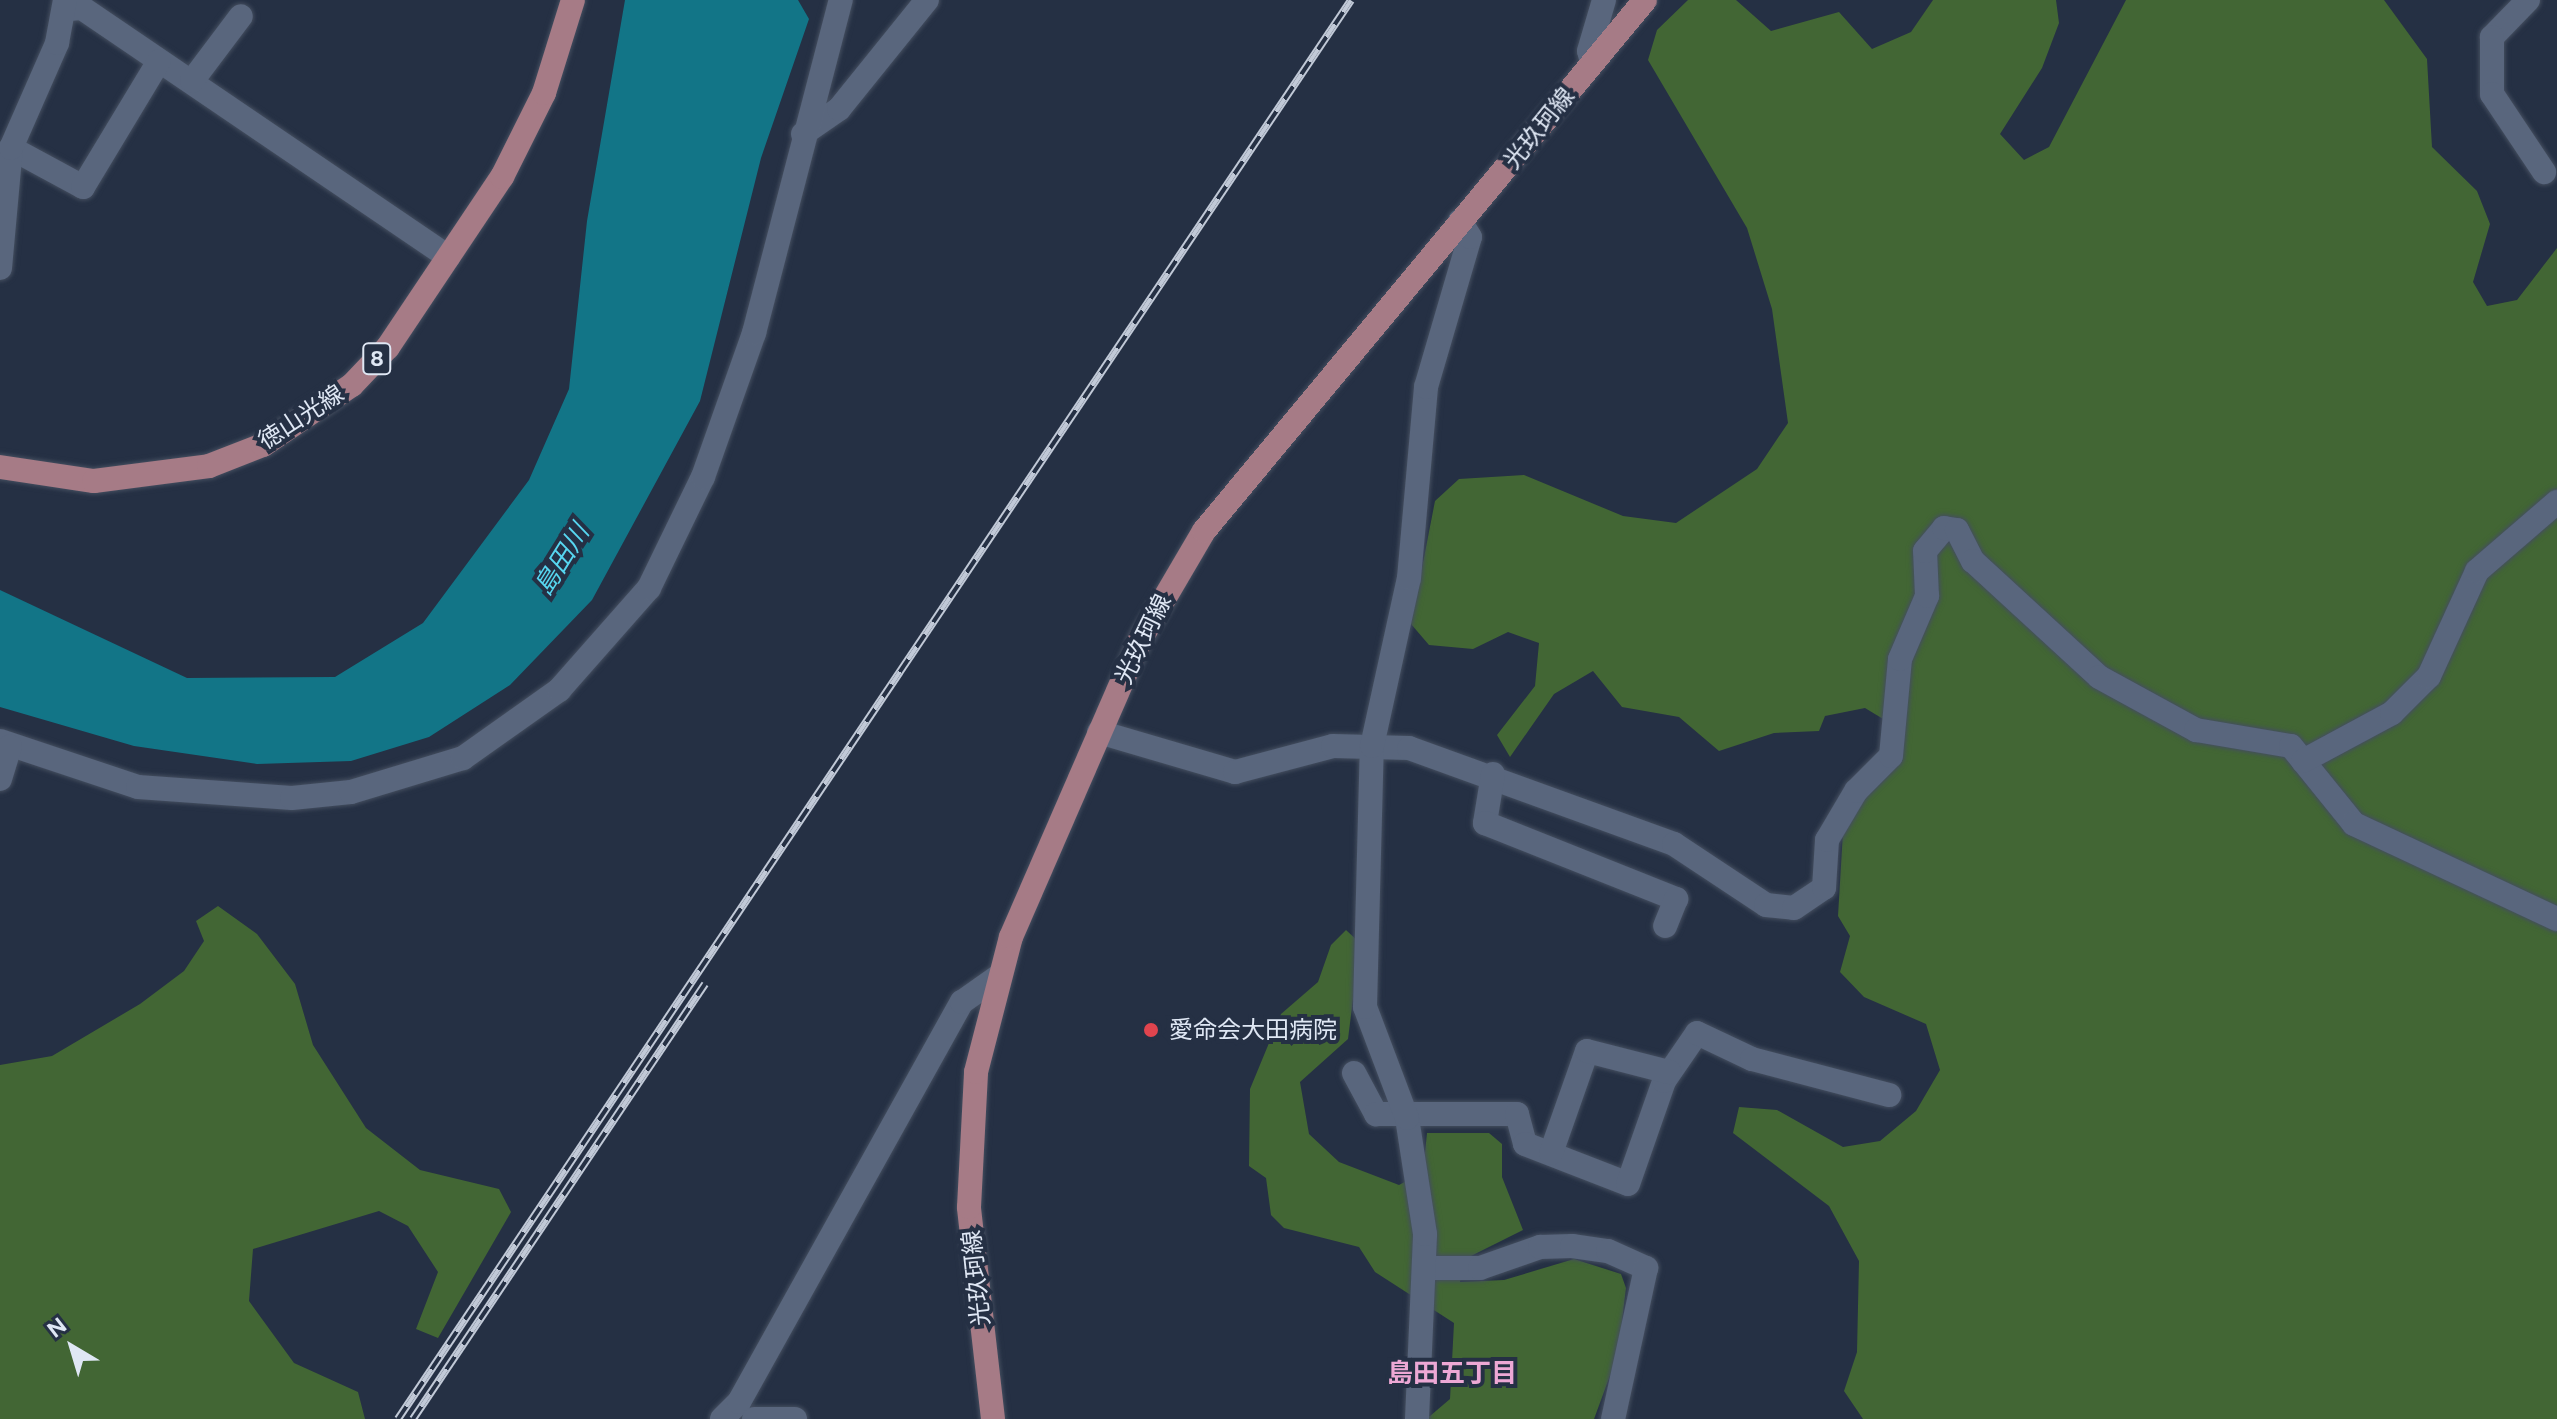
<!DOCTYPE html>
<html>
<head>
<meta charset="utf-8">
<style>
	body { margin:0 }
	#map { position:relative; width:2557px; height:1419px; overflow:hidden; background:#253044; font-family:Figtree,"Noto Sans JP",sans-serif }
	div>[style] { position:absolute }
	.forest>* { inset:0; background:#426634 }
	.water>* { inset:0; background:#127587 }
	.roads { filter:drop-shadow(0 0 2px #444e5f) drop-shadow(0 0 2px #444e5f) }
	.minor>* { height:24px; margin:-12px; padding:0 12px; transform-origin:12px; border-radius:12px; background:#59667d }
	.major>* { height:24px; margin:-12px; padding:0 12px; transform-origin:12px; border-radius:12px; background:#a67b86 }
	.rail>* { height:8px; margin-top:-4px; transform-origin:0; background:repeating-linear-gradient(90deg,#253044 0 15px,#c1c9d7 0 30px); box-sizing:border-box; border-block:2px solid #c1c9d7 }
	.dots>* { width:22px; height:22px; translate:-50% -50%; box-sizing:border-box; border:4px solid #253044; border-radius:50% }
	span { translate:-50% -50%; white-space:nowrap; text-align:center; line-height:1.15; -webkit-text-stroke:8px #253044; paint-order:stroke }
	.shield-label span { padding:2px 6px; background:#253044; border:2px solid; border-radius:6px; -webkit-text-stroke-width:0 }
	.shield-label { font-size:22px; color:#dfe7f4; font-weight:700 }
	.street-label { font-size:24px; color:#dfe7f4 }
	.poi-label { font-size:24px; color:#dfe7f4 }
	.left { translate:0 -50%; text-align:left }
	.water-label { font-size:26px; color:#57d7f1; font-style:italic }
	.neighbourhood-label { font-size:26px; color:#eda8d5; font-weight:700 }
	.north { position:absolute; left:32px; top:1307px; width:80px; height:80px; -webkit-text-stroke:6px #253044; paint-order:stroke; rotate:322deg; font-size:22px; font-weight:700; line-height:32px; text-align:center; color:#dfe7f4 }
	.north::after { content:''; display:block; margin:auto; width:28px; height:36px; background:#dfe7f4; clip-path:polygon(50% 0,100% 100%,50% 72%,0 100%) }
</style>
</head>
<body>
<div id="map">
	<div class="forest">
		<div style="clip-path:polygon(1688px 0,1736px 0,1771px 31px,1839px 12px,1872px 49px,1911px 32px,1933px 0,2056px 0,2059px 23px,2042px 68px,2000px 134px,2024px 160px,2049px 147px,2126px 0,2384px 0,2427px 59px,2432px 147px,2477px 191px,2490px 224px,2473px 282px,2487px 306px,2517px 300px,2557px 248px,2557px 1419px,1863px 1419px,1844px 1391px,1857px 1352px,1859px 1261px,1829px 1206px,1733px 1133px,1739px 1107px,1777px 1110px,1843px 1147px,1880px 1141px,1916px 1111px,1940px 1070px,1926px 1024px,1864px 997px,1840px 972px,1850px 936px,1838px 916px,1843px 831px,1898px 728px,1865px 708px,1825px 716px,1819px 731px,1774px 733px,1719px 751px,1679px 717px,1622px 707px,1593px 671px,1554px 694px,1510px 757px,1497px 735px,1535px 686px,1539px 643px,1508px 632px,1473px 649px,1429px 645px,1411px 624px,1435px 501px,1459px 479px,1524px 475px,1623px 516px,1676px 523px,1757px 469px,1788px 423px,1772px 309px,1747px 228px,1648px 60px,1657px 30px)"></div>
		<div style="clip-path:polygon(218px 906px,257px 934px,295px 984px,313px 1045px,366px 1128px,420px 1170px,499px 1189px,511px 1212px,438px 1338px,416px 1329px,438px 1272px,408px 1226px,379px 1211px,253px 1249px,249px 1301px,294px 1363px,358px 1392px,365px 1419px,0 1419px,0 1065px,52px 1056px,140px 1004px,184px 971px,204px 941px,196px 921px)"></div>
		<div style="clip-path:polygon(1346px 930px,1360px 943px,1348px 1039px,1300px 1082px,1309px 1134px,1339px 1162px,1399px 1185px,1423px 1172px,1427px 1133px,1489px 1133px,1502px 1144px,1502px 1177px,1523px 1230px,1465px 1259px,1460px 1282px,1504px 1280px,1574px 1259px,1621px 1274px,1626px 1288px,1618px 1354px,1594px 1419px,1407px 1419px,1430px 1416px,1450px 1399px,1454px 1323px,1375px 1272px,1359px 1247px,1284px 1228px,1271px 1215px,1266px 1178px,1249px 1166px,1250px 1089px,1281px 1014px,1318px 982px,1331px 945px)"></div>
	</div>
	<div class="water">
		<div style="clip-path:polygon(625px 0,798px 0,809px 19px,761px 158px,700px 401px,592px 600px,510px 685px,429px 737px,351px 761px,257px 764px,134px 746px,0 707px,0 590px,187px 678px,335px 677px,423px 623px,529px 480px,569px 389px,587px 221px)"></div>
	</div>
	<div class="roads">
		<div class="minor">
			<div style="left:2528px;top:0;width:52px;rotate:134.2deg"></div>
			<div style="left:2492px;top:37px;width:57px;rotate:90deg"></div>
			<div style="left:2492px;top:94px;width:94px;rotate:56.3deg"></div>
			<div style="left:69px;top:9px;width:13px;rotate:-4deg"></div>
			<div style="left:82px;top:8px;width:443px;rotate:34.2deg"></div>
			<div style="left:1592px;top:62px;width:11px;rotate:-105deg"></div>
			<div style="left:1589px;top:51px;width:53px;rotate:-73.6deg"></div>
			<div style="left:192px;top:81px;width:81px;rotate:-53deg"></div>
			<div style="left:803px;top:134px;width:44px;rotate:-34.8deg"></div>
			<div style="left:839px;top:109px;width:140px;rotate:-51.1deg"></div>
			<div style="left:11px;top:148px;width:82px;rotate:28.4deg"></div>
			<div style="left:83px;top:187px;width:147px;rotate:-58.9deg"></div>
			<div style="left:0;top:268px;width:121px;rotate:-84.8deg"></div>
			<div style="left:11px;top:148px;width:115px;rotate:-66.3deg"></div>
			<div style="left:57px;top:43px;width:44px;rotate:-79.5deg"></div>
			<div style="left:1099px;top:732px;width:142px;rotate:16.4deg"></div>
			<div style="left:1235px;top:772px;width:101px;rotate:-14.9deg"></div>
			<div style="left:1333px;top:746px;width:76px;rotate:1.5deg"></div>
			<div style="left:1409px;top:748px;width:282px;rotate:19.9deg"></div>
			<div style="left:1674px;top:844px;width:110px;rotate:33.5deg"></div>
			<div style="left:1766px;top:905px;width:28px;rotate:6deg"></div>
			<div style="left:1794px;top:908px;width:36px;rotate:-34deg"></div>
			<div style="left:1824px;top:888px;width:48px;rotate:-86.4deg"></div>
			<div style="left:1827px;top:840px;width:57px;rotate:-59.4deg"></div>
			<div style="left:1856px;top:791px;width:49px;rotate:-45deg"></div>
			<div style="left:1891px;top:756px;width:97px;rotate:-84.7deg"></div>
			<div style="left:1900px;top:659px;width:69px;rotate:-66.8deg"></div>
			<div style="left:1927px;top:596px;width:45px;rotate:-92.5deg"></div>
			<div style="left:1925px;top:551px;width:30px;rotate:-50deg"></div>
			<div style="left:1944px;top:528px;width:13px;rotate:9deg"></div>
			<div style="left:1957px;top:530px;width:35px;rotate:63deg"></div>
			<div style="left:1973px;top:561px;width:171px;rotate:42.6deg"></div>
			<div style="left:2099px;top:677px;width:111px;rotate:28.7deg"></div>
			<div style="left:2196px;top:730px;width:96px;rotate:9.6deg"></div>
			<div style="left:2291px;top:746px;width:100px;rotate:51.1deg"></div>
			<div style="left:2354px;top:824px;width:224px;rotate:25.1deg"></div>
			<div style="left:0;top:741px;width:145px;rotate:18.4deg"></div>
			<div style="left:138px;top:787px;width:154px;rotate:4.1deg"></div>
			<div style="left:292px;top:798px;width:59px;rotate:-5.8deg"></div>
			<div style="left:351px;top:792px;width:117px;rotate:-16.9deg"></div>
			<div style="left:463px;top:758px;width:118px;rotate:-35.3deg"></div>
			<div style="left:559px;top:690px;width:136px;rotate:-48.6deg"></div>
			<div style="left:649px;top:588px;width:123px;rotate:-64.1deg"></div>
			<div style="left:703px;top:477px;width:153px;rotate:-70.5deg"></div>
			<div style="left:754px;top:333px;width:344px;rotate:-75.4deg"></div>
			<div style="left:2303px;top:761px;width:101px;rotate:-28.3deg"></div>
			<div style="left:2392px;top:713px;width:52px;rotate:-45deg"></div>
			<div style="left:2429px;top:676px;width:115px;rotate:-65.4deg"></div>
			<div style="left:2477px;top:571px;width:106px;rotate:-40.8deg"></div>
			<div style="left:1493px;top:774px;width:50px;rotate:99.3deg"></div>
			<div style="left:1485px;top:823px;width:206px;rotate:21.7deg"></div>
			<div style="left:1676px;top:899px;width:29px;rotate:112deg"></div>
			<div style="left:0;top:779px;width:34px;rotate:-73deg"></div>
			<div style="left:1354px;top:1073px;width:47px;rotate:61.8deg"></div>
			<div style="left:1376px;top:1114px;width:141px"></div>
			<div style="left:1517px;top:1114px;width:31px;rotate:75deg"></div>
			<div style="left:1525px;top:1144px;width:110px;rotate:21.2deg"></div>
			<div style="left:1628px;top:1184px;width:109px;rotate:-70.7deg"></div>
			<div style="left:1664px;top:1081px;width:58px;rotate:-55.5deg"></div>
			<div style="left:1697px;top:1033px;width:61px;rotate:25.3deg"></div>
			<div style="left:1752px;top:1059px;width:142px;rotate:14.7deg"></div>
			<div style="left:1551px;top:1153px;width:108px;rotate:-70.6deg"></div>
			<div style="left:1587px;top:1051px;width:85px;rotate:14.4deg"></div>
			<div style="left:1429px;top:1268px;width:51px"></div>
			<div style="left:1480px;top:1268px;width:64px;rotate:-19.3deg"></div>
			<div style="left:1540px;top:1247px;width:32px;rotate:-2deg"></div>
			<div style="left:1572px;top:1246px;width:36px;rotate:8deg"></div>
			<div style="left:1608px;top:1251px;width:42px;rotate:24.1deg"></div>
			<div style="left:1646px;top:1268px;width:155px;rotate:102.3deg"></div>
			<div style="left:722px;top:1419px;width:24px;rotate:-45deg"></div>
			<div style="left:739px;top:1402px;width:458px;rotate:-60.9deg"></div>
			<div style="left:962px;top:1002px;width:45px;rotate:-35.1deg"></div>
			<div style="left:754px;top:1419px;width:41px"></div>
			<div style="left:1417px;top:1419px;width:185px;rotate:-87.5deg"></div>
			<div style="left:1425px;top:1234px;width:117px;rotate:-98.8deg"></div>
			<div style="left:1407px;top:1118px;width:119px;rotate:-110.7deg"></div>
			<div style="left:1365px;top:1007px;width:261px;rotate:-88.5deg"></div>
			<div style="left:1372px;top:746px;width:172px;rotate:-77.6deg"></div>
			<div style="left:1409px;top:578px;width:192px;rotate:-84.9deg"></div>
			<div style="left:1426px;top:387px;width:156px;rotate:-73.7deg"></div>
			<div style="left:1470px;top:237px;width:19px;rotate:-122deg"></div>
		</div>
		<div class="major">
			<div style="left:0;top:467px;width:95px;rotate:8.5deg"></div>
			<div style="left:94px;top:481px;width:116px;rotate:-7.4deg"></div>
			<div style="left:209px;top:466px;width:58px;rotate:-21.3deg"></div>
			<div style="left:263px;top:445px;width:107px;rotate:-34deg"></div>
			<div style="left:352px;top:385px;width:52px;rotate:-46.5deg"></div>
			<div style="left:388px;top:347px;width:205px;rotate:-56.2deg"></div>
			<div style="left:502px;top:177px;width:94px;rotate:-63.4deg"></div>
			<div style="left:544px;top:93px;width:97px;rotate:-72.7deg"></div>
			<div style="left:993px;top:1419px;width:213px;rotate:-96.5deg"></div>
			<div style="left:969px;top:1207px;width:135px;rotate:-87deg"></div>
			<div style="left:976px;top:1072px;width:139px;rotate:-75.5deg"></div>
			<div style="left:1011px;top:937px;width:324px;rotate:-66.5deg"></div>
			<div style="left:1140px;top:640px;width:126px;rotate:-59.6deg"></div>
			<div style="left:1204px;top:531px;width:690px;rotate:-50.29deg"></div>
		</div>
	</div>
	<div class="rail">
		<div style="left:398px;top:1419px;width:1709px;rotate:-56.11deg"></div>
		<div style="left:413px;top:1419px;width:524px;rotate:-56.13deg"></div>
	</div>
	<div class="dots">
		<div style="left:1151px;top:1030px;background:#e0444e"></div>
	</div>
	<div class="shield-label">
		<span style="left:377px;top:359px">8</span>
	</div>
	<div class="street-label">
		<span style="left:1539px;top:128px;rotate:-51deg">光玖珂線</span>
		<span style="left:301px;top:417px;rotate:-33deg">徳山光線</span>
		<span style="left:1143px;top:639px;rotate:-64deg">光玖珂線</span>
		<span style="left:976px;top:1278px;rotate:-96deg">光玖珂線</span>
	</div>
	<div class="poi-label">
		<span class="left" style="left:1169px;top:1030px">愛命会大田病院</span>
	</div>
	<div class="water-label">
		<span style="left:562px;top:560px;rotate:-58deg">島田川</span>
	</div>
	<div class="neighbourhood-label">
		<span style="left:1452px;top:1374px">島田五丁目</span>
	</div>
	<div class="north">N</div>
</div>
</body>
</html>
